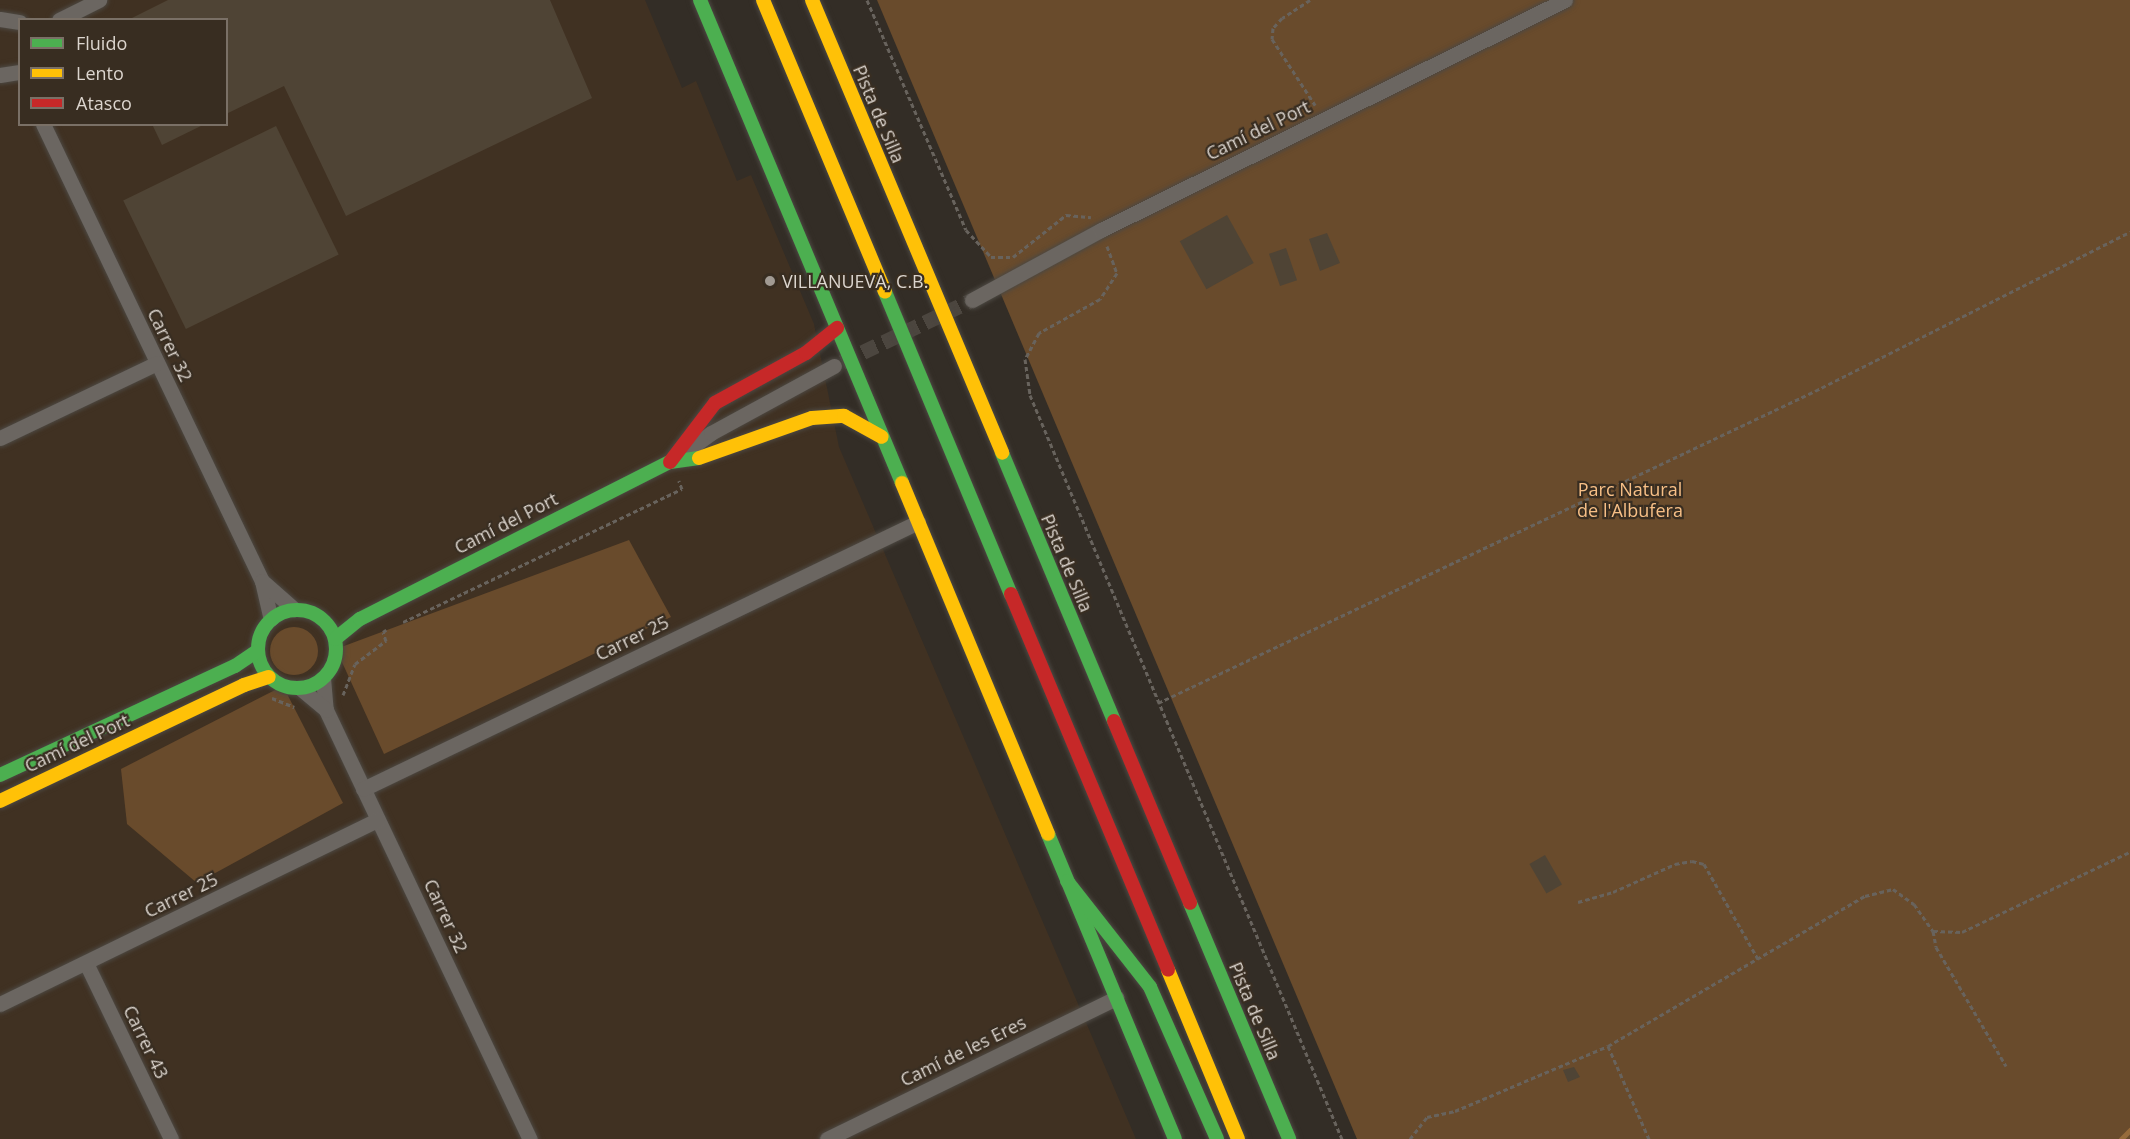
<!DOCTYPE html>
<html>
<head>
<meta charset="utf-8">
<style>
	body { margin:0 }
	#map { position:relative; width:2130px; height:1139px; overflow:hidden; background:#332d26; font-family:"Open Sans",sans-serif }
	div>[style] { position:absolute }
	.built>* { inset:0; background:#403122 }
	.green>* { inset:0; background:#694b2c }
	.round { border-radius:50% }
	.stream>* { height:5px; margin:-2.5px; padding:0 2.5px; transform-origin:2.5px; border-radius:2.5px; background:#976b3b }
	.building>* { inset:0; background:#4f4435; transform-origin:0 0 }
	.street-tunnel>* { height:15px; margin-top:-7.5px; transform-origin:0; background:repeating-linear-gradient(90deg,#4c463f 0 15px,transparent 0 23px) }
	.path>* { height:3px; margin-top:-1.5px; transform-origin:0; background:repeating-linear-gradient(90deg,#68635d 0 4.5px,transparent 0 7.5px) }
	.roads { filter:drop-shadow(0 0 2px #4c4842) drop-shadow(0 0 2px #4c4842) }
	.street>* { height:15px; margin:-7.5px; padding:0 7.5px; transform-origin:7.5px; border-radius:7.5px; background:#6b6661 }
	.fast>* { height:14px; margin:-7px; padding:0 7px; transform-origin:7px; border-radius:7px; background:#4caf50 }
	.fast>.ring { margin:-7px; padding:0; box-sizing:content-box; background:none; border:14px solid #4caf50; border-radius:50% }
	.slow>* { height:14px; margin:-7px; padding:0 7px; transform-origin:7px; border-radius:7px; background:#ffc107 }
	.jam>* { height:14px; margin:-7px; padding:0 7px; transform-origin:7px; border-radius:7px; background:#c62828 }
	.dots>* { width:16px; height:16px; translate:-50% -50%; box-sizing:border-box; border:3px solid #382d21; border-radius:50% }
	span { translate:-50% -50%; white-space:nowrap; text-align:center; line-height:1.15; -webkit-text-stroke:4.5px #382d21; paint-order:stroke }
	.street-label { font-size:18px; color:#dcd5ce }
	.poi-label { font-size:18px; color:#dcd5ce }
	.left { translate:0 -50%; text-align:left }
	.park-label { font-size:18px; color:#f7bf86 }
	.legend { position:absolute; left:18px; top:18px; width:210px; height:108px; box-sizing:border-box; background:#382d21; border:2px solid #7a7066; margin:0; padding:8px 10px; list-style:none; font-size:18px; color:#dcd5ce }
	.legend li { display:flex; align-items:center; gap:12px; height:30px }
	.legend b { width:30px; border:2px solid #7a7066 }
</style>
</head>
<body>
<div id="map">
	<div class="built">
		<div style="clip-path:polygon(evenodd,0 0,645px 0,682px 88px,696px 81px,737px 181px,751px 175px,814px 324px,839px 447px,1136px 1139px,0 1139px,0 0,20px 20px,226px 20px,226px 124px,20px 124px,20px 20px)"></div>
	</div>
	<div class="green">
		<div style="clip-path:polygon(877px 0,2130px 0,2130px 1139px,1357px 1139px)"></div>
		<div style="clip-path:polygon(629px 540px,671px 617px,384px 754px,336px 649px)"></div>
		<div class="round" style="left:270px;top:627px;width:48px;height:48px"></div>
		<div style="clip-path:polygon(283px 686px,343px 803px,197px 883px,127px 824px,121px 769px)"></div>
	</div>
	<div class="stream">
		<div style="left:2121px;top:1139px;width:13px;rotate:-45deg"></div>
	</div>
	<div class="building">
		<div style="clip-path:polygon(168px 0,550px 0,592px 98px,346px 216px,284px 86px,226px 114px,226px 20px,128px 20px)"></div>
		<div style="clip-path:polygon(152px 124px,205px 124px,162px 145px)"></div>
		<div style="left:276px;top:126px;width:143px;height:170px;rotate:64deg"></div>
		<div style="left:1227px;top:215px;width:55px;height:54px;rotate:61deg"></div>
		<div style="clip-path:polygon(1327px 233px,1340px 263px,1320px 271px,1309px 239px)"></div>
		<div style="left:1286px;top:248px;width:34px;height:18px;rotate:71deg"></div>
		<div style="left:1545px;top:855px;width:34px;height:18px;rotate:60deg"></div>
		<div style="clip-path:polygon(1574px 1067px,1580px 1077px,1568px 1082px,1563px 1070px)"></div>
	</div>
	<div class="street-tunnel">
		<div style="left:842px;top:362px;width:144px;rotate:-25.5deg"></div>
	</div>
	<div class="path">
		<div style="left:867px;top:0;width:250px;rotate:66.7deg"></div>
		<div style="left:966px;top:230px;width:37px;rotate:47deg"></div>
		<div style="left:991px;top:257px;width:22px"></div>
		<div style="left:1013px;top:257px;width:68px;rotate:-38.4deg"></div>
		<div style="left:1066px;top:215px;width:25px;rotate:5deg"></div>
		<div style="left:1310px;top:0;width:33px;rotate:147deg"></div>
		<div style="left:1282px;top:18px;width:13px;rotate:132deg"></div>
		<div style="left:1273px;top:28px;width:11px;rotate:95deg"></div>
		<div style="left:1272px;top:39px;width:79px;rotate:56.9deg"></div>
		<div style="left:1107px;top:246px;width:29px;rotate:70deg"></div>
		<div style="left:1117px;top:273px;width:31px;rotate:123deg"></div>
		<div style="left:1100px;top:299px;width:70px;rotate:150.9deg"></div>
		<div style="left:1039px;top:333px;width:30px;rotate:118deg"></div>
		<div style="left:1025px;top:359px;width:36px;rotate:82deg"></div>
		<div style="left:1030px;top:395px;width:807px;rotate:67.25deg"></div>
		<div style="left:403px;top:622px;width:309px;rotate:-25.5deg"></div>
		<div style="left:682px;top:489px;width:9px;rotate:-111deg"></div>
		<div style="left:343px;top:695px;width:33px;rotate:-69deg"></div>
		<div style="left:355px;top:664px;width:39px;rotate:-37deg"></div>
		<div style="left:386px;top:641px;width:9px;rotate:-108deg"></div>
		<div style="left:383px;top:632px;width:4px;rotate:-34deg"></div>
		<div style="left:272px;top:698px;width:24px;rotate:22deg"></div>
		<div style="left:1158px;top:703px;width:727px;rotate:-25.4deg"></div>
		<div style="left:1815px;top:391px;width:353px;rotate:-26.8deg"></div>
		<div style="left:1578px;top:902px;width:36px;rotate:-16deg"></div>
		<div style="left:1613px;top:892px;width:68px;rotate:-24.3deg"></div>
		<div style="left:1675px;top:864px;width:17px;rotate:-10deg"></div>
		<div style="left:1692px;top:861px;width:12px;rotate:14deg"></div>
		<div style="left:1704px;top:864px;width:109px;rotate:60.4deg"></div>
		<div style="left:1933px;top:931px;width:16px;rotate:79deg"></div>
		<div style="left:1936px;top:947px;width:138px;rotate:59.5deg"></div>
		<div style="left:1608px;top:1046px;width:102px;rotate:66.2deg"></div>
		<div style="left:1410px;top:1139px;width:28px;rotate:-52deg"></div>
		<div style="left:1427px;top:1117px;width:29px;rotate:-12deg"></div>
		<div style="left:1455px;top:1111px;width:166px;rotate:-23deg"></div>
		<div style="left:1608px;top:1046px;width:298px;rotate:-30.3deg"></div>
		<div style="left:1865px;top:896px;width:29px;rotate:-14deg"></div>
		<div style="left:1893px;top:889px;width:26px;rotate:36deg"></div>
		<div style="left:1914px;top:904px;width:33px;rotate:55deg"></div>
		<div style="left:1933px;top:931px;width:29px;rotate:2deg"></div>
		<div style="left:1962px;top:932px;width:186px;rotate:-25.5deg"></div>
	</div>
	<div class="roads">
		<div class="street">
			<div style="left:0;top:19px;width:20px;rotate:9deg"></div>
			<div style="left:59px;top:20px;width:45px;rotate:-26.6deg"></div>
			<div style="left:0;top:75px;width:20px;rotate:-9deg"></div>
			<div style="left:43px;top:124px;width:507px;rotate:64.4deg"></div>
			<div style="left:262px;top:581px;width:39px;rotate:77deg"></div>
			<div style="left:972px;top:300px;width:147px;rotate:-28.5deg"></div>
			<div style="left:1101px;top:230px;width:518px;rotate:-26.37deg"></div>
			<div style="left:0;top:438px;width:174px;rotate:-25.5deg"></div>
			<div style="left:685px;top:452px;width:32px;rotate:-36deg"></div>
			<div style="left:711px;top:433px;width:140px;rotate:-28.6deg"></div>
			<div style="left:262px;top:581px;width:43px;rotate:41.2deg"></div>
			<div style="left:323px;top:678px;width:32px;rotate:85deg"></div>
			<div style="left:326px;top:710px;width:475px;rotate:64.6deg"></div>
			<div style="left:300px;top:688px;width:34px;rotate:40deg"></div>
			<div style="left:363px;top:789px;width:616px;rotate:-25.69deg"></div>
			<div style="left:86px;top:963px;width:195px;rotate:64.2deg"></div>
			<div style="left:0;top:1004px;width:420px;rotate:-26deg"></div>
			<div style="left:827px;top:1139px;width:322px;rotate:-26deg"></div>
		</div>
		<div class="fast">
			<div style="left:700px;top:0;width:524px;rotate:67.3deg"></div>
			<div style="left:885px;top:292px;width:327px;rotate:67.4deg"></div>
			<div style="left:1002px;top:453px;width:290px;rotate:67.3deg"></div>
			<div class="ring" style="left:258px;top:610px;width:64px;height:64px"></div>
			<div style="left:335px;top:639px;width:32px;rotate:-39deg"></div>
			<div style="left:360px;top:619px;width:347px;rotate:-26.9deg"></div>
			<div style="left:670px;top:462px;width:29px;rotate:-8deg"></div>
			<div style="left:0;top:775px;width:259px;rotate:-24.9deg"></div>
			<div style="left:235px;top:666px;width:27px;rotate:-34deg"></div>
			<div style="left:1048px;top:834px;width:330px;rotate:67.4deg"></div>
			<div style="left:1067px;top:881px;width:135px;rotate:51.9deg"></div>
			<div style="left:1150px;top:987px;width:166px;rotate:66.2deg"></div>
			<div style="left:1190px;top:903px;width:256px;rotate:67.2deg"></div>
		</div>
		<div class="slow">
			<div style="left:763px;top:0;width:316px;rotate:67.3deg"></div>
			<div style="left:812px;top:0;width:491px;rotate:67.2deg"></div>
			<div style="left:699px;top:458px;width:120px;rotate:-19.5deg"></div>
			<div style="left:812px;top:418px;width:32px;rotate:-4deg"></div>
			<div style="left:844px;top:416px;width:43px;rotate:28.9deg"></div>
			<div style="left:902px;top:483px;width:380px;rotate:67.4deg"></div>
			<div style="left:0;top:801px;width:270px;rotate:-25.4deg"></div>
			<div style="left:244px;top:685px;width:26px;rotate:-18deg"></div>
			<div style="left:1168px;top:970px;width:183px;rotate:67.5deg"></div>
		</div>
		<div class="jam">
			<div style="left:670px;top:462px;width:74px;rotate:-52.7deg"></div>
			<div style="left:715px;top:403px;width:104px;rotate:-28.8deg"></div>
			<div style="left:806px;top:353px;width:40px;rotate:-39deg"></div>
			<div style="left:1011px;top:594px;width:407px;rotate:67.3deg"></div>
			<div style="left:1114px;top:721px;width:197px;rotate:67.3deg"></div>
		</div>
	</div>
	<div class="dots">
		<div style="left:770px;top:281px;background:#a19a93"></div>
	</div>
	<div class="street-label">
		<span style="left:879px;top:114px;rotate:67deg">Pista de Silla</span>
		<span style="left:1258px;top:130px;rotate:-26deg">Camí del Port</span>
		<span style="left:170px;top:345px;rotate:64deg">Carrer 32</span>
		<span style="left:506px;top:523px;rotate:-27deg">Camí del Port</span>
		<span style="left:1067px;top:563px;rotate:67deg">Pista de Silla</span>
		<span style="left:632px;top:638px;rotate:-26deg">Carrer 25</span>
		<span style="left:77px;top:743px;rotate:-25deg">Camí del Port</span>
		<span style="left:181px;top:895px;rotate:-26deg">Carrer 25</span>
		<span style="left:446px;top:916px;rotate:65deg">Carrer 32</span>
		<span style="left:1255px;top:1011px;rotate:67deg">Pista de Silla</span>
		<span style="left:146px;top:1042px;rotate:64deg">Carrer 43</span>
		<span style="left:963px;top:1051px;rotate:-26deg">Camí de les Eres</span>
	</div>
	<div class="poi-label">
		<span class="left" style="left:782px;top:281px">VILLANUEVA, C.B.</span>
	</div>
	<div class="park-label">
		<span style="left:1630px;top:500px">Parc Natural<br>de l'Albufera</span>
	</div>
	<ul class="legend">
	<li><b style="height:8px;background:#4caf50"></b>Fluido</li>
	<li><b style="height:8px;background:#ffc107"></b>Lento</li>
	<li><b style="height:8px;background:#c62828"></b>Atasco</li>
	</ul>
</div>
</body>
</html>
